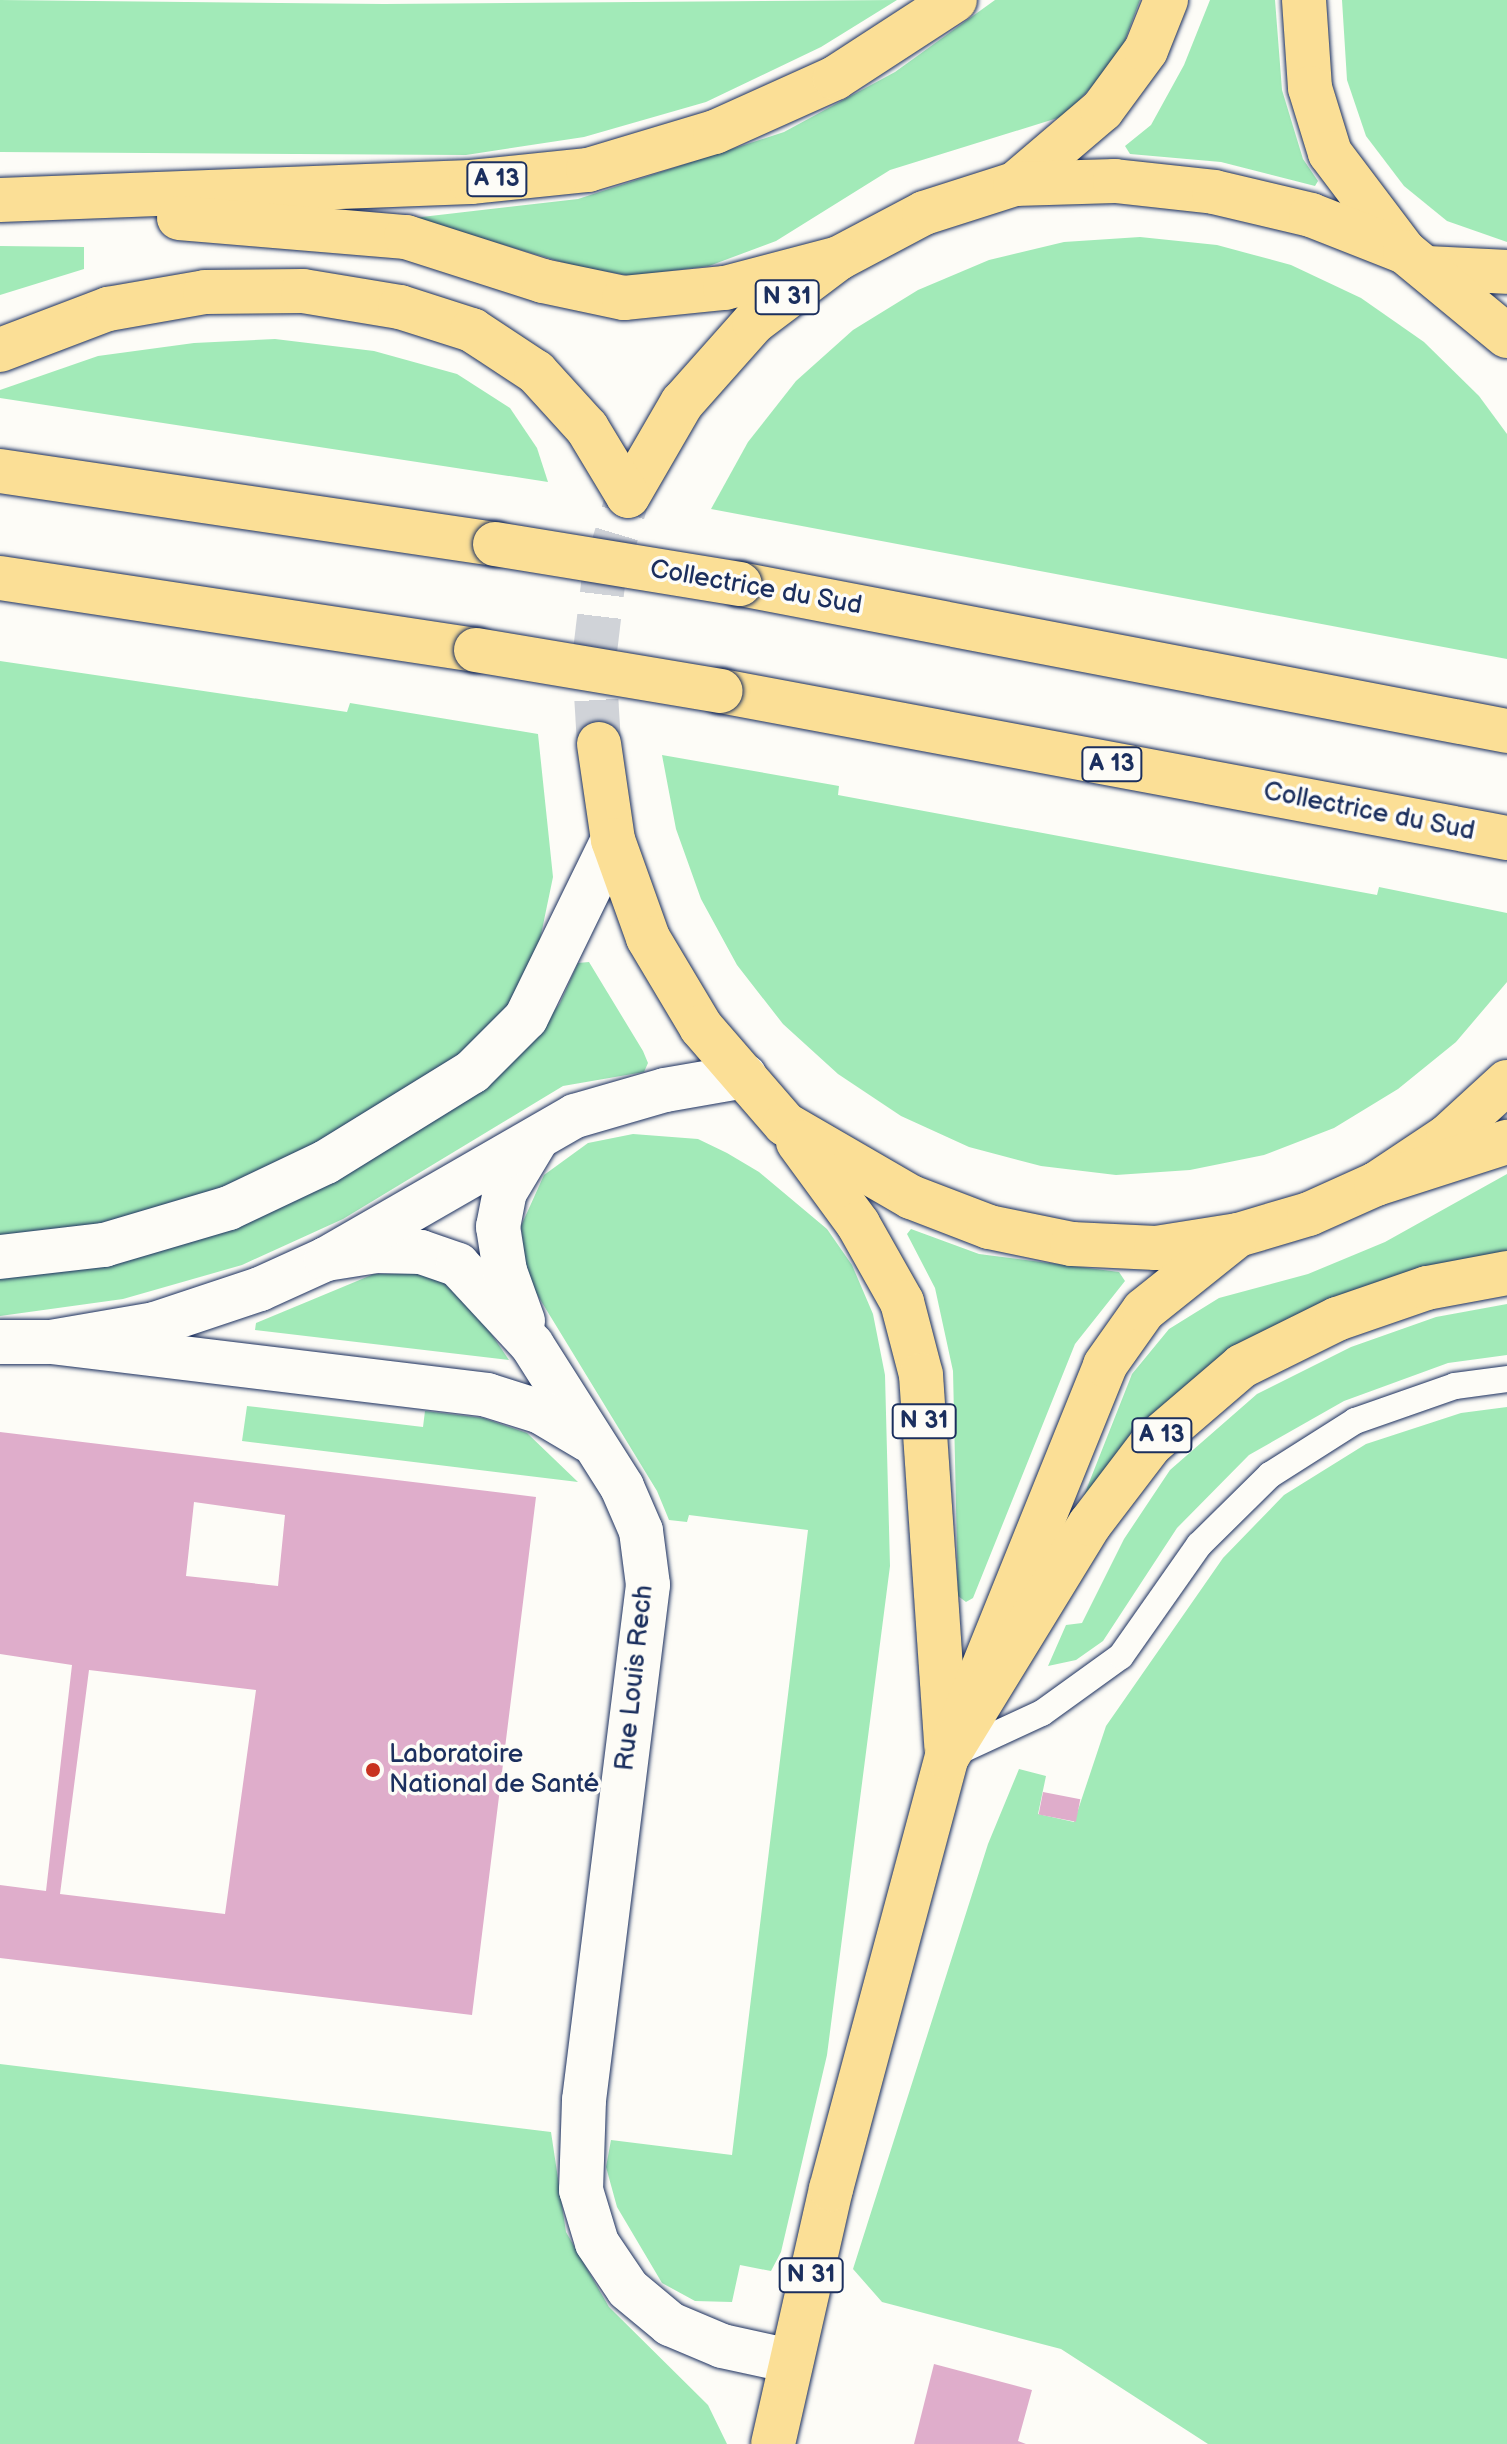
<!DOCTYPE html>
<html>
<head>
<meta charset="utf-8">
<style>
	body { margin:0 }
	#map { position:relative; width:1507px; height:2444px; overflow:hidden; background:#fdfcf7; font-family:"Balsamiq Sans",sans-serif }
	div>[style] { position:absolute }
	.green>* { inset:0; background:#a2eab8 }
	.building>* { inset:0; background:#dfadcb; transform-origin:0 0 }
	.primary-tunnel>* { height:44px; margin-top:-22px; transform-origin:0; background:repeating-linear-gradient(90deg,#d0d3d8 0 44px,transparent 0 66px) }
	.roads { filter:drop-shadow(0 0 2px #1b2f5e) drop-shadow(0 0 2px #1b2f5e) }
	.service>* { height:26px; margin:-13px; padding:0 13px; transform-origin:13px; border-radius:13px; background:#fdfcf7 }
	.minor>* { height:44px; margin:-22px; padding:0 22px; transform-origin:22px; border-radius:22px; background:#fdfcf7 }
	.primary>* { height:44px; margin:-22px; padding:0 22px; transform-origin:22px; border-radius:22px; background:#fbdf96 }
	.motorway>* { height:44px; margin:-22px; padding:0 22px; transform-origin:22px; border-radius:22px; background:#fbdf96 }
	.bridges { filter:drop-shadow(0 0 2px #1b2f5e) drop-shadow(0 0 2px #1b2f5e) }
	.motorway-bridge>* { height:44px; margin:-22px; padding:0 22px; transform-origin:22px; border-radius:22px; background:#fbdf96 }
	.dots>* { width:22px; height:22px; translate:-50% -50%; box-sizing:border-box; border:4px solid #fdfcf7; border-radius:50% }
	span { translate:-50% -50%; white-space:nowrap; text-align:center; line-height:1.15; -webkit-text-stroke:7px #fdfcf7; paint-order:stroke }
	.shield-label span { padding:2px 6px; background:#fdfcf7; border:2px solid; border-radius:6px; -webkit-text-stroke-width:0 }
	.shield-label { font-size:24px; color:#1b2f5e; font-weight:700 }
	.street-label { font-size:26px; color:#1b2f5e }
	.poi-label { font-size:26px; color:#1b2f5e }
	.left { translate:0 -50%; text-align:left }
</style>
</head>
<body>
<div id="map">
	<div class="green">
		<div style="clip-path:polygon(0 0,384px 4px,897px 0,821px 47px,706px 102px,584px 137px,466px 155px,0 152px)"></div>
		<div style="clip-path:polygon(995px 0,1140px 0,1118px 59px,1064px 116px,890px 170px,776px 241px,709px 266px,631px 276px,575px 266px,413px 218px,578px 199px,784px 132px,895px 72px)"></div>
		<div style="clip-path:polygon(1210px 0,1275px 0,1282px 90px,1303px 159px,1318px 181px,1315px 186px,1221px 162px,1130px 154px,1125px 146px,1151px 125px,1184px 65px)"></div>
		<div style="clip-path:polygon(1342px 0,1507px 0,1507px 242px,1447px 221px,1404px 186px,1366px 136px,1347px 80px)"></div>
		<div style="clip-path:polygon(1140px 237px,1217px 245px,1291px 265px,1361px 298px,1424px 342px,1479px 396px,1507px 434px,1507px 659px,711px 509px,748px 442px,796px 381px,853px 330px,918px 290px,989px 260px,1064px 242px)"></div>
		<div style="clip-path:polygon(0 246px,84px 247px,84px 269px,0 295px)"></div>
		<div style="clip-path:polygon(275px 339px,374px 351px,457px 374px,510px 408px,537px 448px,548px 482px,0 398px,0 390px,98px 356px,194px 343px)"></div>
		<div style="clip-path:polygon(0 661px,347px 712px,350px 703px,538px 734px,553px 877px,537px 954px,508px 1007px,459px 1056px,316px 1145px,222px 1190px,99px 1226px,0 1239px)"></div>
		<div style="clip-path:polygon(662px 755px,839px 786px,838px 795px,1225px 867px,1377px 895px,1379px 887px,1507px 913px,1507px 982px,1456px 1042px,1398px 1089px,1334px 1128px,1264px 1155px,1190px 1170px,1116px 1175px,1041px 1166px,969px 1147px,901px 1116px,838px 1074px,783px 1024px,737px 965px,701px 899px,676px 829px)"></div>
		<div style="clip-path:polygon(589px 962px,643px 1051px,648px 1063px,644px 1072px,563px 1086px,343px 1219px,242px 1265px,123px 1299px,0 1316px,0 1278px,108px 1263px,536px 1035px,560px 1003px,578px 963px)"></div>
		<div style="clip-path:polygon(633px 1134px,698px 1139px,727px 1153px,759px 1172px,827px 1229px,852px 1265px,873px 1314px,885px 1375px,890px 1566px,827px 2055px,781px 2252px,771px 2271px,740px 2265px,732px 2302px,695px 2301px,662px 2283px,617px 2207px,606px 2167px,611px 2140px,732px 2155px,808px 1530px,689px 1515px,687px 1522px,669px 1520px,657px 1491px,527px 1278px,521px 1226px,544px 1175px,588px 1143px)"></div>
		<div style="clip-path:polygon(1507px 1174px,1507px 1253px,1326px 1302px,1079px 1508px,1132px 1374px,1169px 1329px,1219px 1298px,1308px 1274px,1385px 1242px)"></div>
		<div style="clip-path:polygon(911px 1229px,979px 1254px,1119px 1272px,1125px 1281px,1075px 1344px,973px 1598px,966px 1602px,958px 1596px,953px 1371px,935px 1288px,907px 1234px)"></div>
		<div style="clip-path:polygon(415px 1273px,445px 1283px,469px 1301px,509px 1360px,255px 1330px,256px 1323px,374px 1274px)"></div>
		<div style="clip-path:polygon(1507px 1304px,1507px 1355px,1448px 1363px,1344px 1401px,1249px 1455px,1177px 1528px,1103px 1641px,1076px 1660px,1048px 1666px,1066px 1625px,1082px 1623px,1124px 1539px,1170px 1470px,1257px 1394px,1351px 1347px,1436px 1317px)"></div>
		<div style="clip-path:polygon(247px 1406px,423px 1427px,425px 1411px,483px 1418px,527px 1433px,578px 1482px,242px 1441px)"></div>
		<div style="clip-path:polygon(1507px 1407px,1507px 2444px,1208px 2444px,1061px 2349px,882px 2302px,853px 2269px,988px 1844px,1019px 1769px,1046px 1776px,1038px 1814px,1074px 1822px,1106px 1726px,1223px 1558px,1284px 1495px,1366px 1444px,1461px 1413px)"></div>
		<div style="clip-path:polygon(0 2064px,551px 2132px,566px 2232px,609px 2307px,708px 2405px,727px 2444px,0 2444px)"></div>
	</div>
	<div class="building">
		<div style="clip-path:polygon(evenodd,0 1432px,536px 1497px,472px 2015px,0 1958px,0 1885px,46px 1891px,72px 1665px,0 1654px,0 1432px,194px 1502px,285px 1515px,278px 1586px,186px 1576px,194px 1502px,0 1432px,89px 1670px,256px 1690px,225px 1914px,60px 1894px,89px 1670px)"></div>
		<div style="left:1043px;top:1792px;width:38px;height:23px;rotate:11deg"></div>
		<div style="clip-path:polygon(934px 2364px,1032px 2390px,1018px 2441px,1026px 2444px,914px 2444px)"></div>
	</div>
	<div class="primary-tunnel">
		<div style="left:599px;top:744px;width:84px;rotate:-93.4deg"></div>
		<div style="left:594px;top:660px;width:85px;rotate:-83.2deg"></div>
		<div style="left:604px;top:576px;width:84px;rotate:-73.3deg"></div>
	</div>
	<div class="roads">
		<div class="service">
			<div style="left:951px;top:1755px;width:100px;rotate:-24.8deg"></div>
			<div style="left:1042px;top:1713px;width:97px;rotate:-35.8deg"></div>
			<div style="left:1121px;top:1656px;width:136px;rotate:-54.9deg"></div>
			<div style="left:1199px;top:1545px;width:100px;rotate:-44.6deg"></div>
			<div style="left:1270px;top:1475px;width:101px;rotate:-32.4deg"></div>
			<div style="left:1355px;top:1421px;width:106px;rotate:-19.3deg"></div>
			<div style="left:1455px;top:1386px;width:52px;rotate:-7.7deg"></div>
		</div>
		<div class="minor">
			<div style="left:0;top:1257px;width:105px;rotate:-6.6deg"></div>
			<div style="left:104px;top:1245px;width:130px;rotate:-16.5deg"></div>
			<div style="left:229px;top:1208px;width:107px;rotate:-25.4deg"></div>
			<div style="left:326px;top:1162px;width:172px;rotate:-31.7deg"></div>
			<div style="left:472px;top:1072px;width:76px;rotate:-45deg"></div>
			<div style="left:526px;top:1018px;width:198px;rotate:-64deg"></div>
			<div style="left:326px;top:1259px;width:51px;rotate:-9.1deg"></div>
			<div style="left:376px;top:1251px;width:45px;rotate:1.3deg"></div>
			<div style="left:421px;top:1252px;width:39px;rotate:19deg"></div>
			<div style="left:458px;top:1265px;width:109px;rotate:47.2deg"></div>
			<div style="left:532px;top:1345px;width:168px;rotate:57.6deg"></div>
			<div style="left:622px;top:1487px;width:48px;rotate:66.6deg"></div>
			<div style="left:641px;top:1531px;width:54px;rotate:82.6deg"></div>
			<div style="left:648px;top:1585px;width:519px;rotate:97.08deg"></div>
			<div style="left:584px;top:2100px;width:90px;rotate:91.9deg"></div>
			<div style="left:581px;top:2190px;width:55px;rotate:73.2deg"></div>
			<div style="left:597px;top:2243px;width:55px;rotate:56deg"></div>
			<div style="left:628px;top:2289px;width:55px;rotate:39.8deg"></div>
			<div style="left:670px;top:2324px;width:56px;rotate:22.9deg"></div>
			<div style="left:722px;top:2346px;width:71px;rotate:12.3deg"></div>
			<div style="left:523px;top:1321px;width:53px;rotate:-109.8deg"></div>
			<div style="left:505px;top:1271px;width:45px;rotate:-99deg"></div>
			<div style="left:498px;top:1227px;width:36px;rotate:-79deg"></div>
			<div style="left:505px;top:1192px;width:58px;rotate:-59deg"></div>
			<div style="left:0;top:1342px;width:51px"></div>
			<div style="left:51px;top:1342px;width:439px;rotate:6.9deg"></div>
			<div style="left:487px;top:1395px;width:57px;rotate:17.5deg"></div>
			<div style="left:541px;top:1412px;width:55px;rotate:30.8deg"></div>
			<div style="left:51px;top:1342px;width:106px;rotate:-9.8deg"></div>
			<div style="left:155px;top:1324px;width:111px;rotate:-18.4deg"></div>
			<div style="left:260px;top:1289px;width:72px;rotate:-24.4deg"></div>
			<div style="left:326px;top:1259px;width:287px;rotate:-29.9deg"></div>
			<div style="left:575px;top:1116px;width:94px;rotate:-16.1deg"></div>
			<div style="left:665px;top:1090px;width:81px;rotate:-9.9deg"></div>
		</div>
		<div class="primary">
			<div style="left:1304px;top:0;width:88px;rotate:86.1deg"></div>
			<div style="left:1310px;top:88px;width:68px;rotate:72.9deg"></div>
			<div style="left:1330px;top:153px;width:124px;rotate:52.9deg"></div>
			<div style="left:1015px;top:184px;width:114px;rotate:-40.4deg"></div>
			<div style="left:1102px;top:110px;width:74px;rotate:-53.7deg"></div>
			<div style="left:1146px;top:50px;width:54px;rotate:-68.2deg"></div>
			<div style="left:1429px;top:268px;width:78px;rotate:2.9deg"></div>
			<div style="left:628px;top:496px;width:108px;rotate:-59.9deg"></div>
			<div style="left:682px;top:403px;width:108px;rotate:-48.4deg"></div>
			<div style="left:754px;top:322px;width:106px;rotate:-37deg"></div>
			<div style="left:839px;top:258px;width:96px;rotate:-27.9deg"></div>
			<div style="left:924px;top:213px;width:96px;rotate:-17.7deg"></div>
			<div style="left:1015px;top:184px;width:100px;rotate:-1.7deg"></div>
			<div style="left:1115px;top:181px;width:100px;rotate:6.3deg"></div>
			<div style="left:1214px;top:192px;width:100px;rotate:13.3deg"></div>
			<div style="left:1311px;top:215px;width:101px;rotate:21.5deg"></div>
			<div style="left:1405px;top:252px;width:132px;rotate:39.5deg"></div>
			<div style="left:599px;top:744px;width:97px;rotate:81.7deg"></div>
			<div style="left:613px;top:840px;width:104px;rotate:70.3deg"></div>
			<div style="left:648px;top:938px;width:104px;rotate:59.2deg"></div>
			<div style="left:701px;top:1027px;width:128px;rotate:49.1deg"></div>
			<div style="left:785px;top:1124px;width:146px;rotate:30.1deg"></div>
			<div style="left:911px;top:1197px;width:84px;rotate:21deg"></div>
			<div style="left:989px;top:1227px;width:85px;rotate:11.6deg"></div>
			<div style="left:1072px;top:1244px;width:84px;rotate:2.7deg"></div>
			<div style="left:1156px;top:1248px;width:83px;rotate:-9deg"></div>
			<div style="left:1238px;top:1235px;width:74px;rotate:-16.5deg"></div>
			<div style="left:1309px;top:1214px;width:73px;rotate:-24.1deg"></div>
			<div style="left:1376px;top:1184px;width:87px;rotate:-33.7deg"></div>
			<div style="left:1448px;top:1136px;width:80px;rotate:-42.5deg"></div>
			<div style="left:798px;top:1142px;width:102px;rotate:53.8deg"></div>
			<div style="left:858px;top:1224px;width:90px;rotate:60.6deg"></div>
			<div style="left:902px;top:1302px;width:75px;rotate:75.4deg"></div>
			<div style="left:921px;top:1375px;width:372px;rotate:86.1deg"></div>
			<div style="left:773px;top:2444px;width:262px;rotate:-77.2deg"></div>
			<div style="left:831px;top:2189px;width:447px;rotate:-75deg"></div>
			<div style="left:947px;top:1757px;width:423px;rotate:-68deg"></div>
			<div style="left:1105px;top:1365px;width:67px;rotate:-54.7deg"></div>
			<div style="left:1144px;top:1310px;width:120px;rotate:-38.6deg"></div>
		</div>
		<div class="motorway">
			<div style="left:0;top:200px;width:471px;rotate:-2.2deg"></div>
			<div style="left:471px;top:182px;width:118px;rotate:-5.9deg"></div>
			<div style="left:588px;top:170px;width:133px;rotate:-16.7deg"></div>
			<div style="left:715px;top:132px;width:132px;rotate:-24.2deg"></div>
			<div style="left:835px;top:78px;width:143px;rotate:-33deg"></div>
			<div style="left:179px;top:218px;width:228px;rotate:4.8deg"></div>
			<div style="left:406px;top:237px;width:144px;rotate:17.8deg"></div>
			<div style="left:543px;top:281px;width:83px;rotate:11.9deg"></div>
			<div style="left:624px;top:298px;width:101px;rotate:-5.7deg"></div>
			<div style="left:725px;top:288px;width:118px;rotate:-14.7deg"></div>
			<div style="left:0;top:350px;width:116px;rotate:-20.8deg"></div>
			<div style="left:108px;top:309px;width:98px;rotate:-9.9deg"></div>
			<div style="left:205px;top:292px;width:98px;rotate:-0.6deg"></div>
			<div style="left:303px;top:291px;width:98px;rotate:9.4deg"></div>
			<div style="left:400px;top:307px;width:76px;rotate:17.7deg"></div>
			<div style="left:472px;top:330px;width:77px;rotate:33.3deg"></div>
			<div style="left:536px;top:372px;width:76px;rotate:47.7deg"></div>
			<div style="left:587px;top:428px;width:79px;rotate:58.9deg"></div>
			<div style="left:0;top:471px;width:500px;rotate:8.39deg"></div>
			<div style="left:0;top:578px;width:481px;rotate:8.6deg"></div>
			<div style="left:740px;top:584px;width:781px;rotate:10.85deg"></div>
			<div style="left:721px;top:691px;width:800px;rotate:10.59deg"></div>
			<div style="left:1376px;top:1184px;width:138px;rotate:-17.8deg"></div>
			<div style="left:947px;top:1757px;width:273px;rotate:-58.5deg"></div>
			<div style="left:1090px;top:1524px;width:101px;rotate:-52.7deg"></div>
			<div style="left:1151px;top:1444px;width:120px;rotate:-40.6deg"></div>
			<div style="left:1242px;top:1366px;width:106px;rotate:-26.3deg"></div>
			<div style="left:1337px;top:1319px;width:95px;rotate:-19deg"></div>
			<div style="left:1427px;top:1288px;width:81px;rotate:-10.6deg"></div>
		</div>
	</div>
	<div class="bridges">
		<div class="motorway-bridge">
			<div style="left:495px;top:544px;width:248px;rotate:9.3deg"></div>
			<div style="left:476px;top:650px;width:248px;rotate:9.5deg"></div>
		</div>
	</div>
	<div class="dots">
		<div style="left:373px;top:1770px;background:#c8321e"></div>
	</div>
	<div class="shield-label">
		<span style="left:497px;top:179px">A 13</span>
		<span style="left:787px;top:297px">N 31</span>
		<span style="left:1112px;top:764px">A 13</span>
		<span style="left:924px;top:1421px">N 31</span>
		<span style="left:1162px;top:1435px">A 13</span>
		<span style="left:811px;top:2275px">N 31</span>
	</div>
	<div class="street-label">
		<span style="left:756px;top:588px;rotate:10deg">Collectrice du Sud</span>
		<span style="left:1369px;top:812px;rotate:11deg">Collectrice du Sud</span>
		<span style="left:635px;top:1678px;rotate:-84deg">Rue Louis Rech</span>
	</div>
	<div class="poi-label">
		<span class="left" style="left:389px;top:1770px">Laboratoire<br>National de Santé</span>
	</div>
</div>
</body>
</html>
